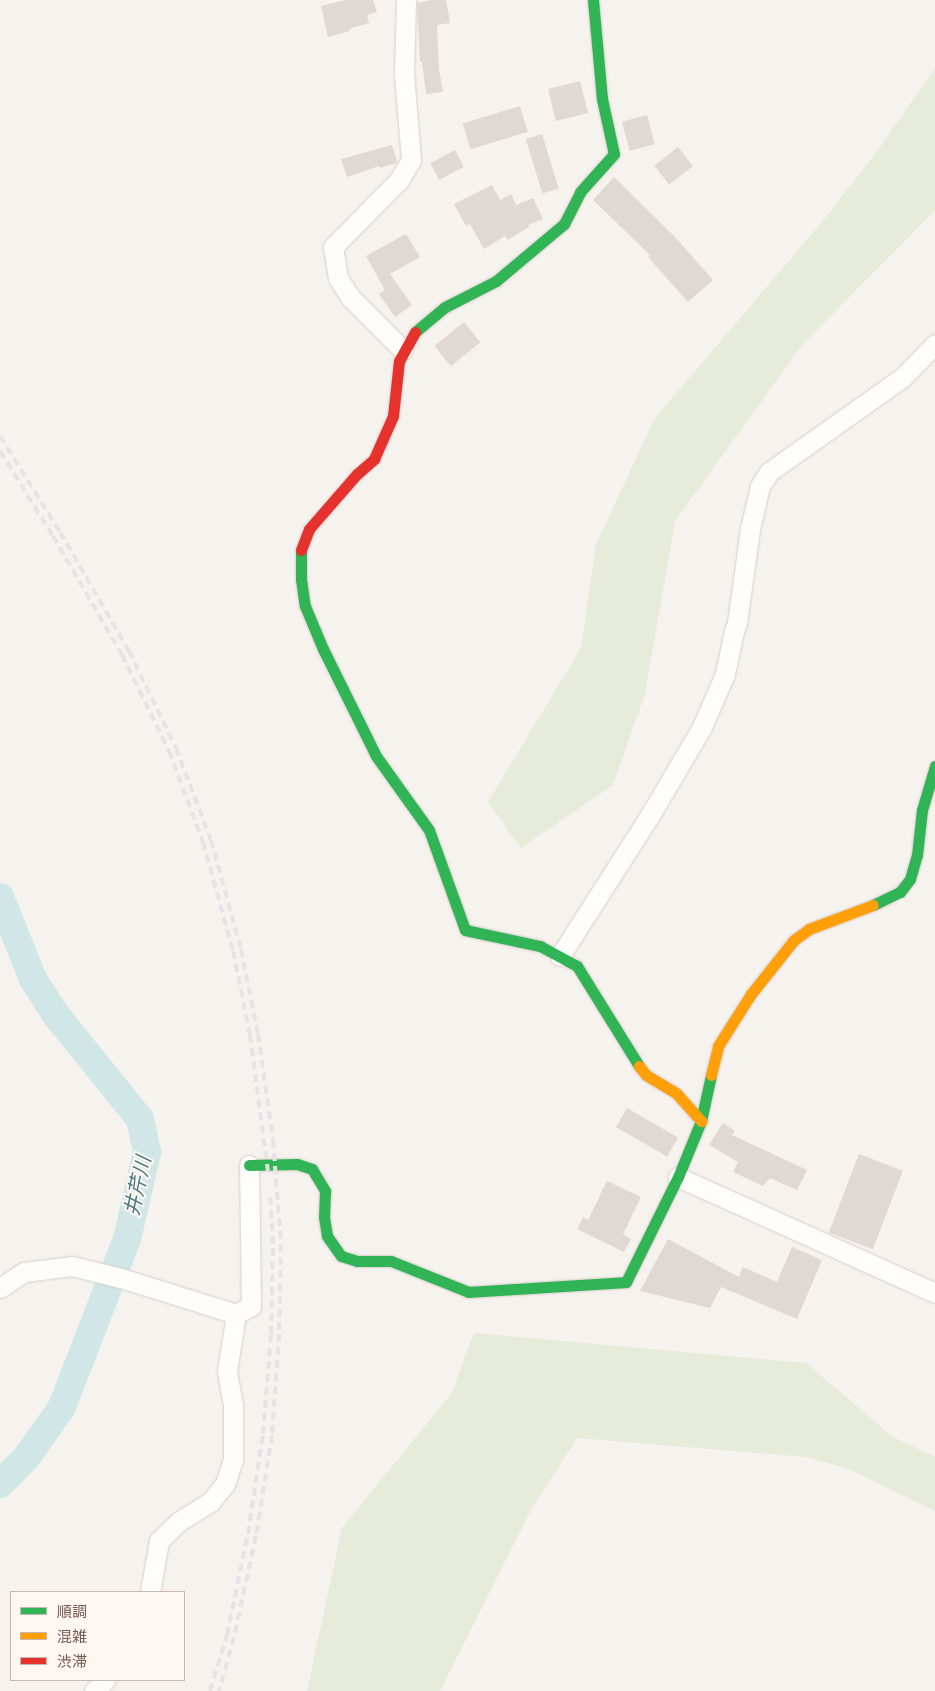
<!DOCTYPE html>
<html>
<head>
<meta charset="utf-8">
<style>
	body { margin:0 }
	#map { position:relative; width:935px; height:1691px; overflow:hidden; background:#f6f2ee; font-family:Signika,"Noto Sans JP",sans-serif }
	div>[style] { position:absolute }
	.green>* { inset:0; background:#e6ebda }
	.river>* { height:28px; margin:-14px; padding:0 14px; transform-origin:14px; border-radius:14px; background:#d1e6e6 }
	.building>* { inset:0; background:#dfd8d4; transform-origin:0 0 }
	.roads { filter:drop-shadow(0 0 1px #d6cfcc) drop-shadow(0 0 1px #d6cfcc) }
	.street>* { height:19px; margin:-9.5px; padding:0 9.5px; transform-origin:9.5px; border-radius:9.5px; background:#fefdfc }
	.fast>* { height:11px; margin:-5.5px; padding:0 5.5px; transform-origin:5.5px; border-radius:5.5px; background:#30b455 }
	.slow>* { height:11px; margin:-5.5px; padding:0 5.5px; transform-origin:5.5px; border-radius:5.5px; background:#ff9f0a }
	.jam>* { height:11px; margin:-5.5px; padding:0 5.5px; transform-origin:5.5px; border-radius:5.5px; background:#e5322d }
	.rail>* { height:4px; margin-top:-2px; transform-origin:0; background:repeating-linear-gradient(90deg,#e5e3e6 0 8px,transparent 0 13px) }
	span { translate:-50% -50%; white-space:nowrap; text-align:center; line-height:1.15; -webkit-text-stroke:4px #fdf6f1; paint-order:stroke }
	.water-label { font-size:20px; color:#497a7b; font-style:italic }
	.legend { position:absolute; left:10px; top:1591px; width:175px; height:90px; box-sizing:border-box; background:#fdf6f1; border:1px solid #c5b7b1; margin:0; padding:6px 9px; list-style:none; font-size:15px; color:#725851 }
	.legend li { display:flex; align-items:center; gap:10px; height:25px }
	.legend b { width:25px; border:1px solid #c5b7b1 }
</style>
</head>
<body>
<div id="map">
	<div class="green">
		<div style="clip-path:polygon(935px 68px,935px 210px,802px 345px,675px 521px,645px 694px,613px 785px,521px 848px,488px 802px,581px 648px,596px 544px,655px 418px,817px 228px,876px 153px)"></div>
		<div style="clip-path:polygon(474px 1333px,806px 1363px,893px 1437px,935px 1457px,935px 1511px,846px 1468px,806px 1457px,577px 1438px,532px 1508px,440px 1691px,307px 1691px,342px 1528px,451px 1394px)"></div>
	</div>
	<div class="river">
		<div style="left:0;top:897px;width:88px;rotate:68.1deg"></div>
		<div style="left:33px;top:979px;width:43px;rotate:57.4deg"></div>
		<div style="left:56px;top:1015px;width:134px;rotate:51.1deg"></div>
		<div style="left:140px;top:1119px;width:34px;rotate:78deg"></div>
		<div style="left:147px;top:1152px;width:89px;rotate:102.9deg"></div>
		<div style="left:127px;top:1239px;width:180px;rotate:111.2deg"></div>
		<div style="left:62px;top:1407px;width:62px;rotate:125.2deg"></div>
		<div style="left:26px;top:1458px;width:37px;rotate:135deg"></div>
	</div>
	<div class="building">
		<div style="clip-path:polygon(346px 0,373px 0,377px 12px,367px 15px,369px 23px,349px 29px,350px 31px,328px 37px,321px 6px)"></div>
		<div style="clip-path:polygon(431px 0,446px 0,450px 23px,437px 25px,439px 70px,443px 92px,426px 94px,422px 62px,420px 62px,417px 3px)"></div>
		<div style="left:580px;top:81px;width:33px;height:33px;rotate:76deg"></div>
		<div style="left:520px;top:106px;width:27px;height:60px;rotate:73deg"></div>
		<div style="left:647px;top:115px;width:30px;height:26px;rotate:75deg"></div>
		<div style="left:542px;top:134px;width:57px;height:17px;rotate:73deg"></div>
		<div style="clip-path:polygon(392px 145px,397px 161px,396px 163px,380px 168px,379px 166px,347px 177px,341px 159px)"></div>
		<div style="left:678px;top:147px;width:24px;height:30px;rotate:52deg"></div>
		<div style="left:455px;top:150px;width:19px;height:28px;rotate:62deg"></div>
		<div style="clip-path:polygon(614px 177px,675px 237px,713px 280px,688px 302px,648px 257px,650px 255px,593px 200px)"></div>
		<div style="clip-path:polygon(492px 185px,500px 200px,511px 194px,516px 205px,533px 198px,543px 219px,528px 225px,529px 227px,508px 240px,505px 236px,484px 249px,470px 224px,466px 226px,454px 204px)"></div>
		<div style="clip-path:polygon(406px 234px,420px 257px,390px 274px,412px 305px,395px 317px,379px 294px,385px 290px,366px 256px)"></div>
		<div style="left:464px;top:322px;width:26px;height:38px;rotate:51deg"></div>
		<div style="left:627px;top:1108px;width:59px;height:22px;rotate:30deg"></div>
		<div style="clip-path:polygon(723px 1123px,735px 1131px,732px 1135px,807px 1170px,797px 1190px,770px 1178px,763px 1186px,733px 1172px,738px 1162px,709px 1145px)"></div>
		<div style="left:859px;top:1154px;width:47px;height:84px;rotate:21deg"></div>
		<div style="clip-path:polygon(607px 1181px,641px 1197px,623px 1234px,631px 1239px,624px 1252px,577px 1229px,583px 1217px,588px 1220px)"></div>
		<div style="clip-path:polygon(668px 1239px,739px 1277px,743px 1267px,777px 1282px,792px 1247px,822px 1260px,797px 1319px,721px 1287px,710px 1308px,640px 1291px)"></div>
	</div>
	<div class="roads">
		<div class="street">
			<div style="left:403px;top:350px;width:75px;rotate:-135deg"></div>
			<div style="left:350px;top:297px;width:22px;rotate:-122deg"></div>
			<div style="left:338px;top:278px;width:31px;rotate:-99deg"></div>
			<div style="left:333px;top:247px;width:94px;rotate:-45.4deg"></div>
			<div style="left:399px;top:180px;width:23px;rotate:-59deg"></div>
			<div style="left:411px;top:160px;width:87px;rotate:-94.6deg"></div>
			<div style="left:404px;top:73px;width:73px;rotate:-88.4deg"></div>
			<div style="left:560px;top:956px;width:165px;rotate:-57.4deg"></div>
			<div style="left:649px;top:817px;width:104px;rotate:-59.5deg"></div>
			<div style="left:702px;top:727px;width:58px;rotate:-66.5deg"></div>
			<div style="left:725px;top:674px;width:44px;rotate:-78.2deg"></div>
			<div style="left:734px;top:631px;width:9px;rotate:-69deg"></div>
			<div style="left:737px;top:623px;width:95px;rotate:-82.1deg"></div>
			<div style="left:750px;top:529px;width:44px;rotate:-76.9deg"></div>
			<div style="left:760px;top:486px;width:17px;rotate:-57deg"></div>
			<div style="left:769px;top:472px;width:163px;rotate:-35.3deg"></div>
			<div style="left:902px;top:378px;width:47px;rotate:-45.9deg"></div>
			<div style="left:678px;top:1177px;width:282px;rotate:24.3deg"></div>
			<div style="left:0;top:1288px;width:29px;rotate:-34deg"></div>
			<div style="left:24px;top:1272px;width:48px;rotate:-7.1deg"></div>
			<div style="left:72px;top:1266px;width:50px;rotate:13.8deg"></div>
			<div style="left:121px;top:1278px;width:121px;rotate:17.4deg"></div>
			<div style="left:150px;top:1592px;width:52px;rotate:-80deg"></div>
			<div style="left:159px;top:1541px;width:27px;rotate:-45deg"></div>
			<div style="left:178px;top:1522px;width:39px;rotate:-32deg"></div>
			<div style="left:211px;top:1501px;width:22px;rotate:-51deg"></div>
			<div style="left:225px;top:1484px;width:25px;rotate:-72deg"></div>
			<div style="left:233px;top:1460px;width:55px;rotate:-90deg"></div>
			<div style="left:233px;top:1405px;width:35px;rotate:-100deg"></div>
			<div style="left:227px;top:1371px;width:58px;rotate:-81deg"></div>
			<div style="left:236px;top:1314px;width:17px;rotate:-28deg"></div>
			<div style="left:251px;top:1306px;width:141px;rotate:-90.8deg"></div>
			<div style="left:94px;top:1691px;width:16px;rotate:-45deg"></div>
		</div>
		<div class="fast">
			<div style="left:415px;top:332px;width:39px;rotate:-40deg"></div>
			<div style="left:445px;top:307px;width:57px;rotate:-27deg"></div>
			<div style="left:496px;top:281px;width:89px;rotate:-40deg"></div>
			<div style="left:564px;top:224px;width:36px;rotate:-63deg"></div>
			<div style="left:580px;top:192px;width:51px;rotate:-48.2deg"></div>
			<div style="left:614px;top:154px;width:56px;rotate:-102.3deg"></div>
			<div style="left:602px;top:99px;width:99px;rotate:-95.2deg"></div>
			<div style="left:301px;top:550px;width:29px;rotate:90deg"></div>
			<div style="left:301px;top:579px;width:27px;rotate:82deg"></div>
			<div style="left:305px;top:606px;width:47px;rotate:67.3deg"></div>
			<div style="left:323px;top:649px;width:119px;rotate:63.6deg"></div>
			<div style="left:376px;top:756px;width:91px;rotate:54.4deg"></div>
			<div style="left:429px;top:830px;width:106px;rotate:70.2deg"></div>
			<div style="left:465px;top:930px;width:77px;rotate:12deg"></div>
			<div style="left:540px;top:946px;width:42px;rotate:28.4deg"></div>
			<div style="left:577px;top:966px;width:118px;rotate:58.2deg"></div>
			<div style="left:873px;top:905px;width:30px;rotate:-26deg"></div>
			<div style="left:900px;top:892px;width:16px;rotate:-52deg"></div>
			<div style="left:910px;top:879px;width:25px;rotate:-74deg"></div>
			<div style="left:917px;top:855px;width:45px;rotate:-83.7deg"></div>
			<div style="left:922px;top:810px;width:46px;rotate:-73.5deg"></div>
			<div style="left:249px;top:1165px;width:48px;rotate:-1.2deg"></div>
			<div style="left:297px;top:1164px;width:16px;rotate:18deg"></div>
			<div style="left:312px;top:1169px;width:26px;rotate:59deg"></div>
			<div style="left:325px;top:1191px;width:26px;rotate:92deg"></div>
			<div style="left:324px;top:1217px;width:19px;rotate:81deg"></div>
			<div style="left:327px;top:1236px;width:24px;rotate:55deg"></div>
			<div style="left:341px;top:1256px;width:17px;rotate:17deg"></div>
			<div style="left:357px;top:1261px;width:34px"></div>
			<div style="left:391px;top:1261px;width:84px;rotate:21.7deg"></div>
			<div style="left:469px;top:1292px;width:157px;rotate:-3.6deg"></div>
			<div style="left:626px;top:1282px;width:117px;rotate:-63.7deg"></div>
			<div style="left:678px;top:1177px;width:61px;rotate:-67.7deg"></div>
			<div style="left:701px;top:1121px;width:47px;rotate:-77.7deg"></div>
		</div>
		<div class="slow">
			<div style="left:639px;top:1066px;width:11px;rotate:52deg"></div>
			<div style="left:646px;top:1075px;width:35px;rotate:31deg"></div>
			<div style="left:676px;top:1093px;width:38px;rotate:48deg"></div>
			<div style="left:711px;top:1075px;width:30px;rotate:-76deg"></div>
			<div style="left:718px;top:1046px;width:62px;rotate:-57.6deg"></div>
			<div style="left:751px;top:994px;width:69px;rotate:-51.5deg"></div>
			<div style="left:794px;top:940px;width:19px;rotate:-36deg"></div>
			<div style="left:809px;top:929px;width:68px;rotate:-20.6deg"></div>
		</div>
		<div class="jam">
			<div style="left:301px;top:550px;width:22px;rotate:-69deg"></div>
			<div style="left:309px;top:529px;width:73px;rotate:-48.9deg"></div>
			<div style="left:357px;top:474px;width:23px;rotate:-41deg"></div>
			<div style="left:374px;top:459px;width:47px;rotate:-66.2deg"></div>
			<div style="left:393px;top:416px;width:55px;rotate:-83.8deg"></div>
			<div style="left:399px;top:361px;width:33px;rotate:-61deg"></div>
		</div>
	</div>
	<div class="rail">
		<div style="left:0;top:436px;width:113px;rotate:58deg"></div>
		<div style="left:60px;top:532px;width:138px;rotate:59.9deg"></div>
		<div style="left:129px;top:651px;width:108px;rotate:64.1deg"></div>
		<div style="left:176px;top:748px;width:98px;rotate:69.2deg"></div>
		<div style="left:211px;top:840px;width:113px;rotate:74.6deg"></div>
		<div style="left:241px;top:949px;width:87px;rotate:78.7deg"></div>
		<div style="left:258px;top:1034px;width:107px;rotate:81.9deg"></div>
		<div style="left:273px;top:1140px;width:104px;rotate:85.6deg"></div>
		<div style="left:281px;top:1244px;width:90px;rotate:91.3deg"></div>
		<div style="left:279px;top:1334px;width:101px;rotate:94deg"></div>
		<div style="left:272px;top:1435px;width:102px;rotate:99deg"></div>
		<div style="left:256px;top:1536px;width:103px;rotate:102.3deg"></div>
		<div style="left:234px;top:1637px;width:56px;rotate:105.5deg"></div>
		<div style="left:0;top:451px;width:100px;rotate:58.1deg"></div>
		<div style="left:53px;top:536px;width:138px;rotate:59.9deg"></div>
		<div style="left:122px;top:655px;width:107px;rotate:63.9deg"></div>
		<div style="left:169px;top:751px;width:97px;rotate:69.5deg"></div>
		<div style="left:203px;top:842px;width:113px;rotate:74.6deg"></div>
		<div style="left:233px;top:951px;width:86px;rotate:78.6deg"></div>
		<div style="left:250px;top:1035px;width:137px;rotate:82.5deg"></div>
		<div style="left:210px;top:1691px;width:59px;rotate:-73.1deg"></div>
		<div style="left:227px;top:1635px;width:103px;rotate:-78.3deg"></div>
		<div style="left:248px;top:1534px;width:101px;rotate:-81.5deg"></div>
		<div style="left:263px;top:1434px;width:100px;rotate:-85.4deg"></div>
		<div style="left:271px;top:1334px;width:90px;rotate:-88.7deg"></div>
		<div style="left:273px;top:1244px;width:51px;rotate:-93.4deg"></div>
	</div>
	<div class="water-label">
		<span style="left:138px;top:1186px;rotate:-78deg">井芹川</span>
	</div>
	<ul class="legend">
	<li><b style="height:6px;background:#30b455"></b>順調</li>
	<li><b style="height:6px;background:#ff9f0a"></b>混雑</li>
	<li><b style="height:6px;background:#e5322d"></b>渋滞</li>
	</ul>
</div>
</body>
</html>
